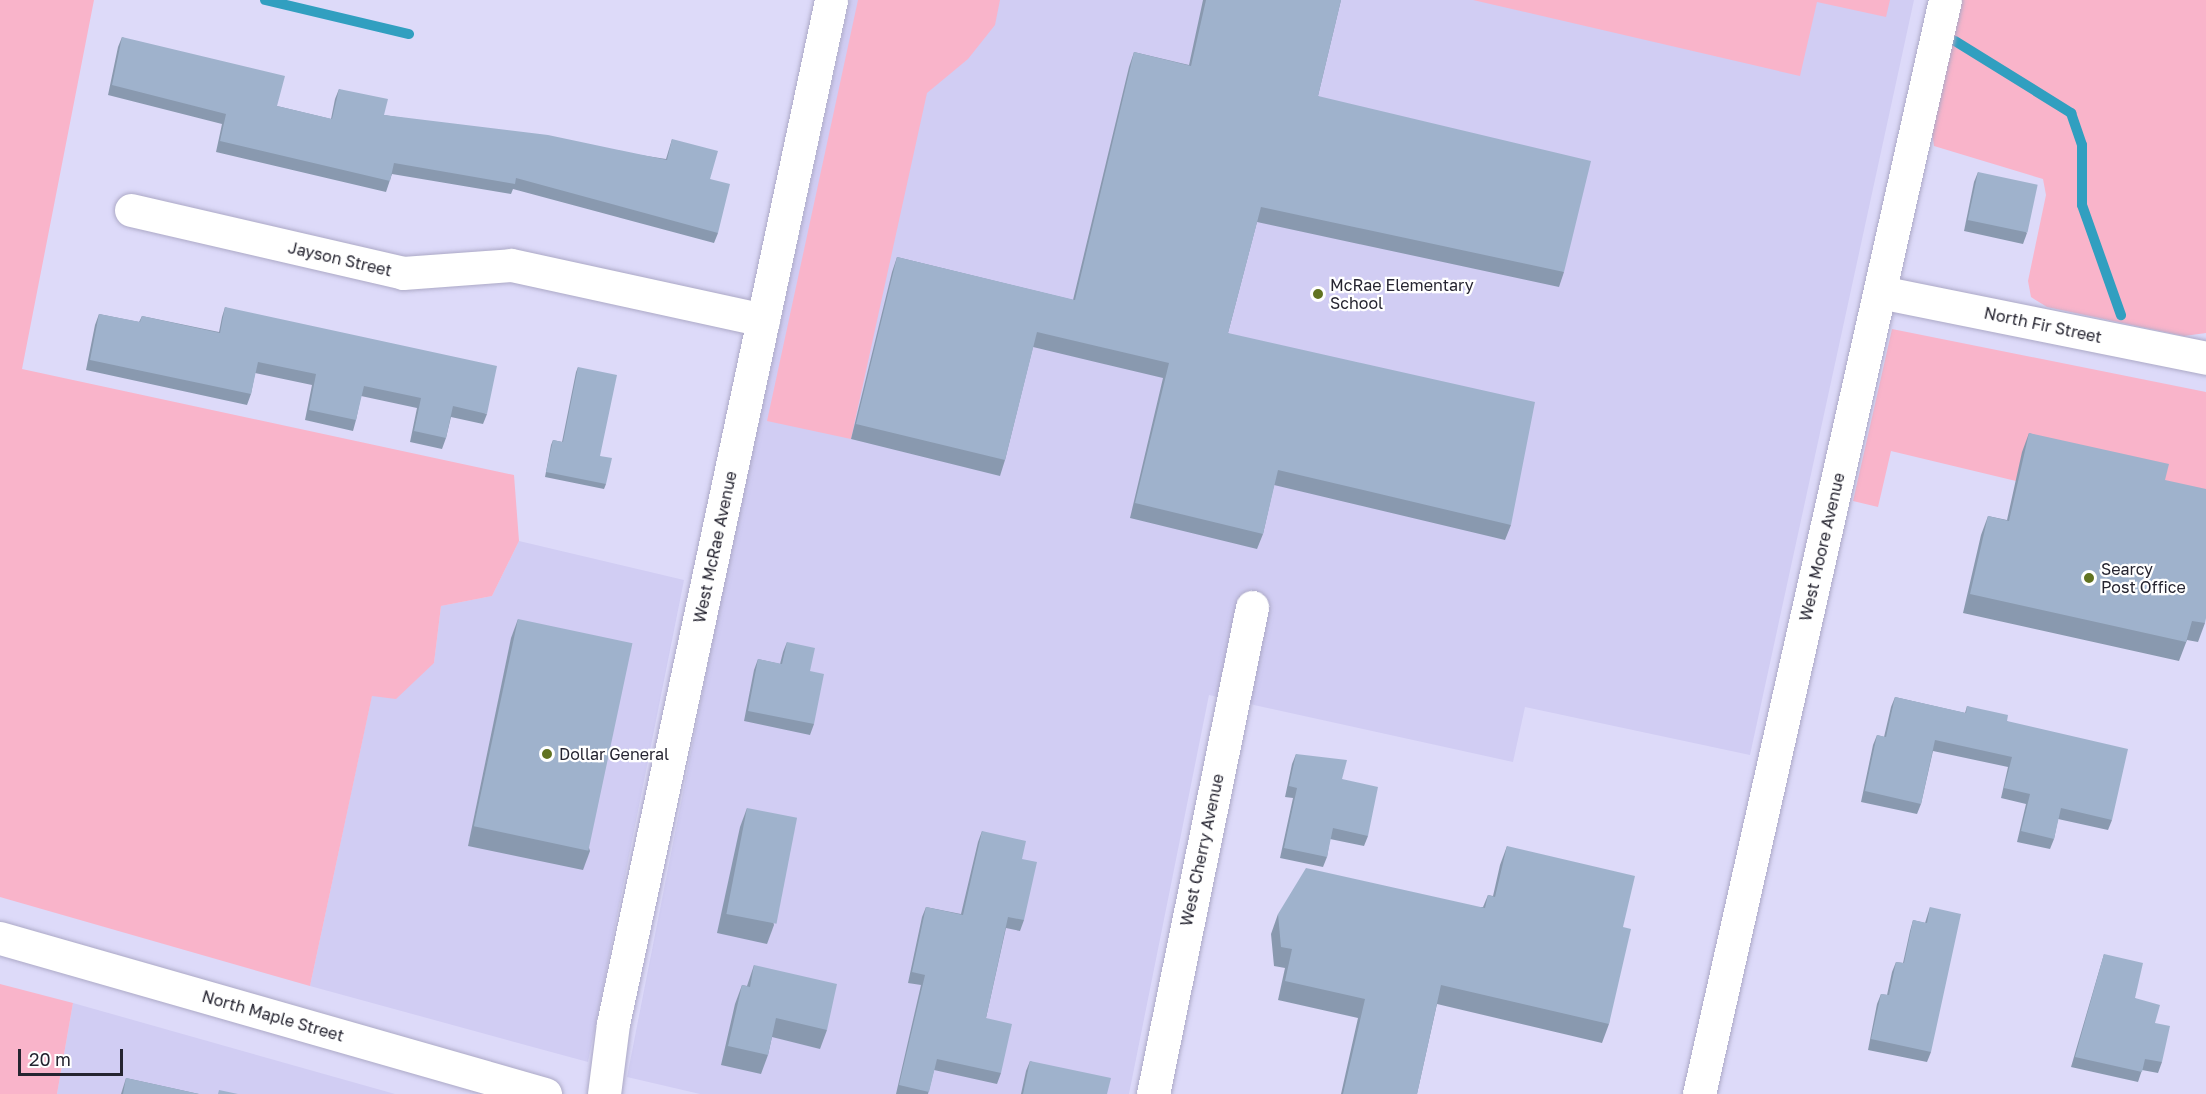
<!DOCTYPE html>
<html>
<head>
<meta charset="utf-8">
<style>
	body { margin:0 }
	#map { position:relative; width:2206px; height:1094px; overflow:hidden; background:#dddaf9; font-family:"Golos Text",sans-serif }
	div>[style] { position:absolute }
	.built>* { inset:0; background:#d1cdf3 }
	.green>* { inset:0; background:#f9b4ca }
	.stream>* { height:10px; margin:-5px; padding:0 5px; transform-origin:5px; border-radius:5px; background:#319fc0 }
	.roads { filter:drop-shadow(0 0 2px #aca9c6) drop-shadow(0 0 2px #aca9c6) }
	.minor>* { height:33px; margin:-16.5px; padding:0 16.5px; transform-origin:16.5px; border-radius:16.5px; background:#fff }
	.tertiary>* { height:33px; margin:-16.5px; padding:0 16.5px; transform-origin:16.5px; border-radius:16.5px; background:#fff }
	.secondary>* { height:33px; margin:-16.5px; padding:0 16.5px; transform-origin:16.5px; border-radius:16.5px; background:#fff }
	.wall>* { inset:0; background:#8999af }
	.building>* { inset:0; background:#9fb2cc; transform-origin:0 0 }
	.dots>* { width:16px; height:16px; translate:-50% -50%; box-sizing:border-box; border:3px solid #fff; border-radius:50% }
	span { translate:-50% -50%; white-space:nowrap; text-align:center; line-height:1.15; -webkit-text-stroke:4.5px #fff; paint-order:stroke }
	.street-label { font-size:16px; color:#252430 }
	.poi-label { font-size:16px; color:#252430 }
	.left { translate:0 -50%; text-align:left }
	.scale { position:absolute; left:18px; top:1049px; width:105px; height:27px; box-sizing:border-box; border:3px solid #252430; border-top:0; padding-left:8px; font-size:18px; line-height:21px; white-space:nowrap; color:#252430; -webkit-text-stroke:4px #fff; paint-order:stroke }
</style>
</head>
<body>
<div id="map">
	<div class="built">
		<div style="clip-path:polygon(850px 0,1914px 0,1750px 755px,1525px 707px,1513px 762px,1209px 695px,1129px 1094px,700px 1094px,627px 1077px,723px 589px)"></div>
		<div style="clip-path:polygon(519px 541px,684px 580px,588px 1062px,310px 986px,372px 695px,434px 663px,441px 606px,492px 596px)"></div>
		<div style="clip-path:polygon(73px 1003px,395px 1094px,57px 1094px)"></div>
	</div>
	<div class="green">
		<div style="clip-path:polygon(0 0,94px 0,22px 369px,514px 475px,519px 541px,492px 596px,441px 606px,434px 663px,396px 699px,372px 696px,310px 986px,0 897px)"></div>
		<div style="clip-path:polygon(858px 0,1000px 0,995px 25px,968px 59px,927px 93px,851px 439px,767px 421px)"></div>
		<div style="clip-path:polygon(1473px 0,1890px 0,1886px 17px,1817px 2px,1800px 76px)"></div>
		<div style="clip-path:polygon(1960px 0,2206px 0,2206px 333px,2184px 336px,2047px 307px,2031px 297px,2028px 281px,2046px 195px,2043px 179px,1934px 146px,1932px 132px)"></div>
		<div style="clip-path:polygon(1892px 329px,2206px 392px,2206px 510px,2016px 481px,1891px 451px,1878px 507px,1853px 501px)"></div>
		<div style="clip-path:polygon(0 984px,73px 1003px,57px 1094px,0 1094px)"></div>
	</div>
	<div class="stream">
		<div style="left:265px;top:0;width:148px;rotate:13.3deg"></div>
		<div style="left:1955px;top:41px;width:137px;rotate:31.8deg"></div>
		<div style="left:2071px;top:113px;width:34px;rotate:71deg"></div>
		<div style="left:2082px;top:145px;width:60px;rotate:90deg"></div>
		<div style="left:2082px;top:205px;width:117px;rotate:70.5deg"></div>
	</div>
	<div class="roads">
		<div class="minor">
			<div style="left:131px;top:210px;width:279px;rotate:13deg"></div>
			<div style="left:403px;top:273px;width:108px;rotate:-4.2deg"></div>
			<div style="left:511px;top:265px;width:258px;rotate:12.3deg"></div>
			<div style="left:1880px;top:292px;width:333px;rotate:11.4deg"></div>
			<div style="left:604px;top:1094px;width:71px;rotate:-82.7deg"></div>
			<div style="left:613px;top:1024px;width:1047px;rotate:-77.98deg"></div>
			<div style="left:1153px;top:1094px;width:497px;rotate:-78.5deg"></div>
		</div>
		<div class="tertiary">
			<div style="left:1699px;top:1094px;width:1121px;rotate:-77.33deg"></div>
		</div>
		<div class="secondary">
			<div style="left:0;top:938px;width:567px;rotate:15.97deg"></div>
		</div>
	</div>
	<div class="wall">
		<div style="clip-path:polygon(1203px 0,1341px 0,1318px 96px,1564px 272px,1559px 287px,1257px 222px,1228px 333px,1511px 525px,1505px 540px,1274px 485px,1263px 534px,1257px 549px,1130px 518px,1163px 378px,1033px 347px,1005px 460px,1000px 476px,851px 439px,892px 272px,897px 257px,1073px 300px,1129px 67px,1134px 52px,1189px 65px)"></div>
		<div style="clip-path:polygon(122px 37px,277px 106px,331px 119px,335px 99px,339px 89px,384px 115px,666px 159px,672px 139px,710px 179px,718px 233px,714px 243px,513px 189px,511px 194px,392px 174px,386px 192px,216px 152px,222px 124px,108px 95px,118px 47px)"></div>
		<div style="clip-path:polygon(1978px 172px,2027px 233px,2023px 244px,1964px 231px,1974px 182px)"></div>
		<div style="clip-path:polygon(225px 307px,487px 414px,483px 424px,451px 417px,446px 438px,442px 449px,410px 442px,417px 408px,361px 396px,356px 420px,353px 431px,305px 420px,312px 385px,255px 373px,251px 394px,247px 405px,86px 370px,95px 325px,99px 314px,139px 322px,142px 316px,219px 332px,222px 317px)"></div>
		<div style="clip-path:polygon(578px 367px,606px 484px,604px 489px,545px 477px,551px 445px,553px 440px,562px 442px,576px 372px)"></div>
		<div style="clip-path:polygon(2029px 433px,2165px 480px,2205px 623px,2198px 642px,2187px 640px,2179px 661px,1963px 613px,1981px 535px,1988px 516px,2007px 520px,2022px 452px)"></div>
		<div style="clip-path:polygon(518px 619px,590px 851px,583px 870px,468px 846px,511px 638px)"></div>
		<div style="clip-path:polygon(787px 642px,810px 671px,814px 724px,810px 735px,744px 721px,754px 670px,758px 659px,780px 664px,783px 652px)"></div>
		<div style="clip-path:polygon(1895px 697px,1965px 713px,1967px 706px,2007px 721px,2112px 820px,2108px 830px,2058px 819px,2054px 839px,2050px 849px,2017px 842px,2026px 804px,2001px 798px,2008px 767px,1933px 751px,1921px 804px,1917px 814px,1861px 802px,1873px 745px,1877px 735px,1884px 737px,1891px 707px)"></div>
		<div style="clip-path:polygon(1296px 754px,1342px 779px,1368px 836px,1364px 846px,1330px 839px,1327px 857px,1323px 867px,1280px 858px,1293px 798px,1285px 797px,1292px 764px)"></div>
		<div style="clip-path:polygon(747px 808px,774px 925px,767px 944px,717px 933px,740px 827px)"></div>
		<div style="clip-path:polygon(982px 831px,1022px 859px,1024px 920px,1020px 931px,1006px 928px,986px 1018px,1001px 1073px,997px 1084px,934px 1070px,928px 1094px,896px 1094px,921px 985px,908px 983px,922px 917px,926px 907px,961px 914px,978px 842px)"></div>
		<div style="clip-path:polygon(1507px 846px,1623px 927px,1609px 1024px,1602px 1043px,1437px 1004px,1417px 1094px,1341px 1094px,1358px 1018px,1278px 1000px,1285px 968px,1274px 966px,1271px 934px,1278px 914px,1483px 907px,1488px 895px,1493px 896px,1500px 865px)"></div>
		<div style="clip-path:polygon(1930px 907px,1931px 1052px,1927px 1062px,1868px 1050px,1877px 1004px,1881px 994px,1887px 995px,1892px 972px,1896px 962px,1903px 963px,1910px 931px,1913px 920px,1925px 923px)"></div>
		<div style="clip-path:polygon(2104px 954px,2135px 998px,2155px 1023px,2162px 1062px,2158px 1073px,2142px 1070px,2138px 1082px,2071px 1067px)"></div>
		<div style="clip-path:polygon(754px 965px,827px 1030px,820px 1049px,772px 1037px,768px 1055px,761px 1074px,721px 1065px,735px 1004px,742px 985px,747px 986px)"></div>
		<div style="clip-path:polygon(1030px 1061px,1107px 1094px,1021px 1094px,1026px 1071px)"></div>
		<div style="clip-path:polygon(126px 1078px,199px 1094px,121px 1094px)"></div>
	</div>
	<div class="building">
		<div style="clip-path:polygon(1206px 0,1341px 0,1318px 96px,1591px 161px,1564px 272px,1261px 207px,1228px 333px,1535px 402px,1511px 525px,1278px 470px,1263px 534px,1135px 503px,1169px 363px,1037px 332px,1005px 460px,856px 424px,897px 257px,1075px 300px,1134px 52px,1191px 66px)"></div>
		<div style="clip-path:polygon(122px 37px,285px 76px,277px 106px,332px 119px,339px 89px,388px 99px,384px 115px,548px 135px,667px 160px,672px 139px,718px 151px,710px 179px,730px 184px,718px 233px,516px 178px,515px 184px,394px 163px,390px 181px,220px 141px,226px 114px,112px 85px)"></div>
		<div style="left:1978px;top:172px;width:61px;height:49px;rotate:12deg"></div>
		<div style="clip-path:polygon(225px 307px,497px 366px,487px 414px,453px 406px,446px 438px,414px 431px,421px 398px,364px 386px,356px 420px,309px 410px,316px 374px,258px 362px,251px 394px,90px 360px,99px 314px,140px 322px,142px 316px,220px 333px)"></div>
		<div style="clip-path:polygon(578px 367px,617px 375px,600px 456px,612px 458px,606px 484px,546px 472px,553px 440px,563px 442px)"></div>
		<div style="clip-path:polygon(2029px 433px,2169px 464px,2165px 480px,2206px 489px,2206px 618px,2205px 623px,2192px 621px,2186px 642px,1970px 594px,1988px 516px,2009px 521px)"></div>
		<div style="left:518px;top:619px;width:117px;height:212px;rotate:12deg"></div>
		<div style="clip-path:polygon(787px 642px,815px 648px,810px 671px,824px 674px,814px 724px,748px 711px,758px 659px,782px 664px)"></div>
		<div style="clip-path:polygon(1895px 697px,1966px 713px,1967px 706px,2008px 715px,2007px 721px,2128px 749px,2112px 820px,2061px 808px,2054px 839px,2021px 831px,2030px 794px,2004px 788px,2012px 757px,1935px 740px,1921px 804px,1865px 791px,1877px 735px,1886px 737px)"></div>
		<div style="clip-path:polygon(1296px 754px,1347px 760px,1342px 779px,1378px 787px,1368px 836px,1333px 828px,1327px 857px,1284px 848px,1297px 788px,1289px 786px)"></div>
		<div style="left:747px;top:808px;width:51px;height:108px;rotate:11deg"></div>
		<div style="clip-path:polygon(982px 831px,1026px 841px,1022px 859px,1037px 862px,1024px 920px,1008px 917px,986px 1018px,1012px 1024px,1001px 1073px,937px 1059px,929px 1092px,899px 1085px,925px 975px,912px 972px,926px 907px,963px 915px)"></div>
		<div style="clip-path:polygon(1507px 846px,1635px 876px,1623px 927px,1631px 929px,1609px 1024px,1441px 985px,1417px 1094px,1343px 1094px,1365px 999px,1285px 981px,1292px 949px,1281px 947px,1278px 914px,1306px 868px,1485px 908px,1488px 895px,1495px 897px)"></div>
		<div style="clip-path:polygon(1930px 907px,1961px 914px,1931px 1052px,1871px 1039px,1881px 994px,1889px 995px,1896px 962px,1904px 963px,1913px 920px,1927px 923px)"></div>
		<div style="clip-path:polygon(2104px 954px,2143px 963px,2135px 998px,2160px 1005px,2155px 1023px,2170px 1026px,2162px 1062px,2145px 1059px,2142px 1072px,2075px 1057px)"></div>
		<div style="clip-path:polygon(754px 965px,837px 984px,827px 1030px,776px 1018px,768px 1055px,728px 1046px,742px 985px,750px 987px)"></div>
		<div style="clip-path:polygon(1030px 1061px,1111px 1078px,1107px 1094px,1023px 1094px)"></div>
		<div style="clip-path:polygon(126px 1078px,199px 1094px,123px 1094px)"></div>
		<div style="clip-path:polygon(219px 1090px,238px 1094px,218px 1094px)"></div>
	</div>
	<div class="dots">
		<div style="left:1318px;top:294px;background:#617321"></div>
		<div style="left:2089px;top:578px;background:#617321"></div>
		<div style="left:547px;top:754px;background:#617321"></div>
	</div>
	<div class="street-label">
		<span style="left:340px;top:259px;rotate:13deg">Jayson Street</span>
		<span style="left:2043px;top:325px;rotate:12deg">North Fir Street</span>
		<span style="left:715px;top:547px;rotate:-78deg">West McRae Avenue</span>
		<span style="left:1822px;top:547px;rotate:-77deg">West Moore Avenue</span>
		<span style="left:1202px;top:850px;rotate:-78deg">West Cherry Avenue</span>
		<span style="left:273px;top:1016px;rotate:16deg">North Maple Street</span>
	</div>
	<div class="poi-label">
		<span class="left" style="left:1330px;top:294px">McRae Elementary<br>School</span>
		<span class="left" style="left:2101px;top:578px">Searcy<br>Post Office</span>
		<span class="left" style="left:559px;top:754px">Dollar General</span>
	</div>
	<div class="scale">20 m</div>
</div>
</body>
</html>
